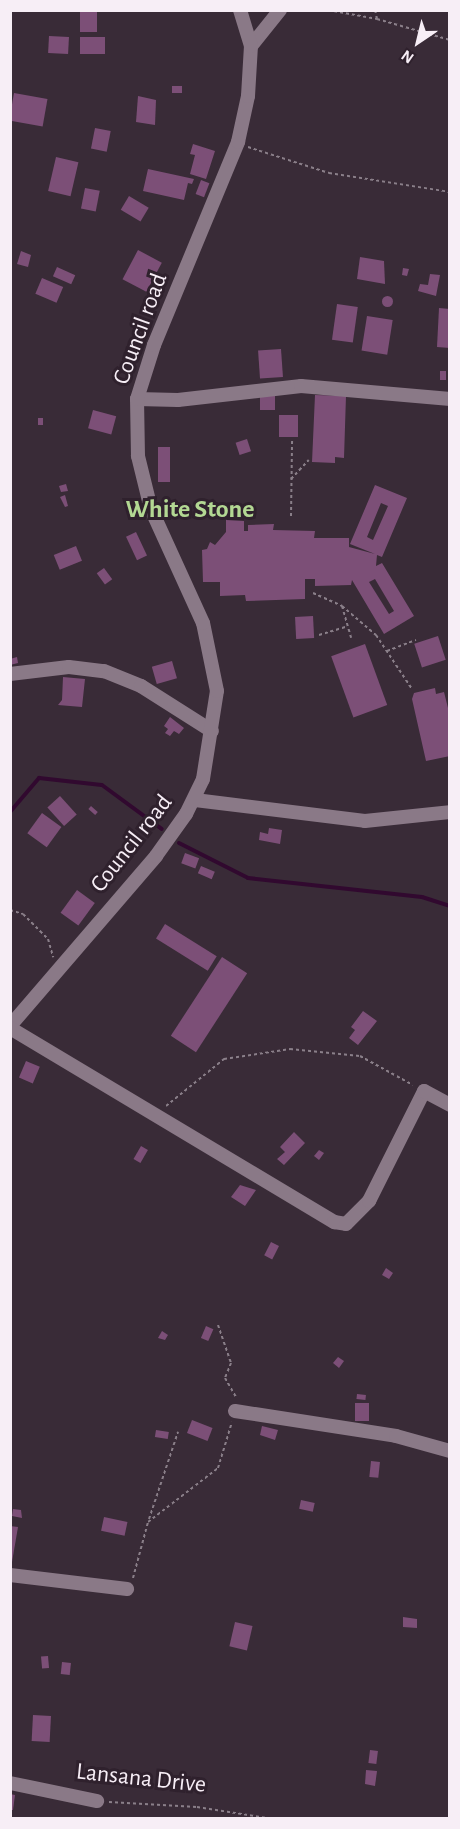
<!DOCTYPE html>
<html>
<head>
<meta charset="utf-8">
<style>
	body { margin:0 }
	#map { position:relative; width:460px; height:1829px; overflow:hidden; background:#392b37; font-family:"Alegreya Sans",sans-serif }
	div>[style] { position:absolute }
	.stream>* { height:4px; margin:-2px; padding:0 2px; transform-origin:2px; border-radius:2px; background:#31092f }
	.building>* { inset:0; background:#7c4f77; transform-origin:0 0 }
	.round { border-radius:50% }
	.path>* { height:2px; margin-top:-1px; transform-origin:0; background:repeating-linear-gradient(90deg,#8a7f89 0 3px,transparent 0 6px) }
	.street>* { height:14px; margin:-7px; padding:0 7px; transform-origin:7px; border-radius:7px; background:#8a7987 }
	span { translate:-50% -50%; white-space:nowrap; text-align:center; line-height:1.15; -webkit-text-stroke:6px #2f212d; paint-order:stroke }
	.street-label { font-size:24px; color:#f7eef6 }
	.neighbourhood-label { font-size:26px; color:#b3d893; font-weight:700 }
	.frame { position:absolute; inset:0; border:12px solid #f7eef6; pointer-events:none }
	.north { position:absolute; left:388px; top:12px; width:60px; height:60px; -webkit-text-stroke:4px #2f212d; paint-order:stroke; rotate:215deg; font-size:16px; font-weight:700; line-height:24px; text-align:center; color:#f7eef6 }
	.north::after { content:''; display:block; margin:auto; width:21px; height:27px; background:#f7eef6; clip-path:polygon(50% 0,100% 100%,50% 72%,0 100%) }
</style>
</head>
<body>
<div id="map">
	<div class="stream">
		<div style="left:10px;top:812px;width:45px;rotate:-49.5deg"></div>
		<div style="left:39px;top:778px;width:63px;rotate:6.3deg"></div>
		<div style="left:102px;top:785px;width:74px;rotate:36.3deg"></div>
		<div style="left:179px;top:843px;width:77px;rotate:26.9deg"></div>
		<div style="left:248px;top:878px;width:175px;rotate:6.2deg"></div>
		<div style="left:422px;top:897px;width:29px;rotate:18deg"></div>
	</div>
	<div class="building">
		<div style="left:80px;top:10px;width:17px;height:22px"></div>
		<div style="left:49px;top:36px;width:20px;height:17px;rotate:3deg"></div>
		<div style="left:80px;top:37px;width:25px;height:17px"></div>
		<div style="left:172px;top:86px;width:10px;height:7px"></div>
		<div style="left:14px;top:93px;width:34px;height:28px;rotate:10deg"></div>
		<div style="clip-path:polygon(138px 96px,156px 100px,155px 125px,136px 122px)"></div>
		<div style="left:95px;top:128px;width:16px;height:21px;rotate:11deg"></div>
		<div style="clip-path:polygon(193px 144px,215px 151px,206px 179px,190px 174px,195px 155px,190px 154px)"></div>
		<div style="left:56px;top:157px;width:23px;height:35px;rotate:13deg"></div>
		<div style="clip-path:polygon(148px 169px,194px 179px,192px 184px,188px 183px,184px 200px,143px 191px)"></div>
		<div style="left:201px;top:180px;width:9px;height:15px;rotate:21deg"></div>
		<div style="left:85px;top:188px;width:15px;height:21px;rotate:11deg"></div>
		<div style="left:129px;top:196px;width:23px;height:16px;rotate:31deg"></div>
		<div style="left:138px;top:250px;width:27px;height:33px;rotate:28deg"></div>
		<div style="clip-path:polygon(21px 251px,31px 255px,28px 267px,17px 264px)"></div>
		<div style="clip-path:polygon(360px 257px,384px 261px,385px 284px,357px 279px)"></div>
		<div style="left:57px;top:267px;width:20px;height:10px;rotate:24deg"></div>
		<div style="clip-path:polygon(403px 268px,409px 269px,407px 276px,402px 275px)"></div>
		<div style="clip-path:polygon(430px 274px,440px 275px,436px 296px,418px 291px,420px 284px,428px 285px)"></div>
		<div style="left:42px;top:278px;width:23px;height:17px;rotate:23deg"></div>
		<div class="round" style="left:381.5px;top:295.5px;width:11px;height:11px"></div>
		<div style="left:337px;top:304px;width:21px;height:36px;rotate:8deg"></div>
		<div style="clip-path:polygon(439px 308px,450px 309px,450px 348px,437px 347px)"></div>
		<div style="left:367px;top:316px;width:26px;height:35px;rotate:9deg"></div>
		<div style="left:281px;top:349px;width:28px;height:23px;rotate:86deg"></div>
		<div style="left:440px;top:371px;width:6px;height:9px"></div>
		<div style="left:260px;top:395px;width:15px;height:15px"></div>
		<div style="clip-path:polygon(315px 395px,346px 396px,344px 458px,335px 457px,335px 463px,312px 462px)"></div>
		<div style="left:93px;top:410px;width:24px;height:19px;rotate:15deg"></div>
		<div style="left:298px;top:415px;width:22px;height:19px;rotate:90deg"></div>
		<div style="left:38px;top:418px;width:5px;height:7px"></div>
		<div style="left:247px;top:439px;width:13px;height:12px;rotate:72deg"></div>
		<div style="left:158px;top:447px;width:12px;height:35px"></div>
		<div style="clip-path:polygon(66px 484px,68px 491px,61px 492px,59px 486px)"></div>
		<div style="clip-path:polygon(evenodd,375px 485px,407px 498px,382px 557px,377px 555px,376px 566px,382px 563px,414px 616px,384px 634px,352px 580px,351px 585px,315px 586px,315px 579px,305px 579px,305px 599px,246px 601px,245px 595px,220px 596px,220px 582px,203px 582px,202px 550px,207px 549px,210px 542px,215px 545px,226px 532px,226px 520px,244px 521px,244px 531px,248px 531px,248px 525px,274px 524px,273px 530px,315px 531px,314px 538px,349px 538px,349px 547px,375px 554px,350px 544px,375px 485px,381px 503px,388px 506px,373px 540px,367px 537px,381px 503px,375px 485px,375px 579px,394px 611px,389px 614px,369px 582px,375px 579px)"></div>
		<div style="clip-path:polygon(65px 495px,68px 506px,65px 507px,60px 497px)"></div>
		<div style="left:136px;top:532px;width:26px;height:11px;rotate:65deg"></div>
		<div style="left:76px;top:546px;width:16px;height:24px;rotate:68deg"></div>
		<div style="left:104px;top:568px;width:14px;height:9px;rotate:54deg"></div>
		<div style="left:313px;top:616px;width:22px;height:18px;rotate:87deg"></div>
		<div style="left:438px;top:636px;width:25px;height:25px;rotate:72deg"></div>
		<div style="left:365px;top:644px;width:65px;height:36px;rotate:70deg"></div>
		<div style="clip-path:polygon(17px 657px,18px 663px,10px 665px,10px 659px)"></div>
		<div style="left:172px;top:661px;width:18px;height:21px;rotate:74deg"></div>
		<div style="clip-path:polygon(63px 677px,85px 679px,82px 707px,58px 705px,62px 700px)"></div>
		<div style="clip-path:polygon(435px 688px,436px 694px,444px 692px,450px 716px,450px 756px,426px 761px,412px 699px,414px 693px)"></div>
		<div style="clip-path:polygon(170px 717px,184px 728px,179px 734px,174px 731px,170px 736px,165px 733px,168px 729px,164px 726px)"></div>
		<div style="left:60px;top:796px;width:25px;height:17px;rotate:48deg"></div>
		<div style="left:91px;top:806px;width:9px;height:4px;rotate:41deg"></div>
		<div style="left:42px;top:813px;width:24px;height:25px;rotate:36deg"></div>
		<div style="clip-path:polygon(269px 828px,282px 830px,280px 844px,259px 840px,260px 832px,268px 834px)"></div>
		<div style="left:185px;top:853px;width:15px;height:11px;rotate:20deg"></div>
		<div style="left:201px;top:866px;width:15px;height:8px;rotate:23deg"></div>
		<div style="left:77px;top:890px;width:22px;height:28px;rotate:36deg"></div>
		<div style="left:165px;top:924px;width:61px;height:17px;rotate:32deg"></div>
		<div style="left:222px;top:957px;width:30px;height:94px;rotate:33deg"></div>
		<div style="clip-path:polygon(363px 1011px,377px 1021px,358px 1045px,349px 1038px,355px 1030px,351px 1027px)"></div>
		<div style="left:26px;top:1061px;width:15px;height:18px;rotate:23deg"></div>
		<div style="clip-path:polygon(294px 1132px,305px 1143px,284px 1165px,277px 1159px,285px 1152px,280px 1147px)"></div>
		<div style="left:141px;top:1146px;width:8px;height:15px;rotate:30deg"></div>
		<div style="clip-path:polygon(319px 1150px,324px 1153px,319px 1160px,314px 1156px)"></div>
		<div style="clip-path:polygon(240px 1185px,256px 1190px,245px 1206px,231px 1197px)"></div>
		<div style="left:271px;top:1242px;width:9px;height:15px;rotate:27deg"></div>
		<div style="clip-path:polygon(386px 1268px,393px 1273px,389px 1279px,382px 1275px)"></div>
		<div style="left:206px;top:1326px;width:8px;height:13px;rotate:23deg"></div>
		<div style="clip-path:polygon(162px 1331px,168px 1335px,165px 1340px,158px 1338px)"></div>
		<div style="clip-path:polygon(338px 1357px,344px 1361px,339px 1368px,333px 1363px)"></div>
		<div style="left:357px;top:1394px;width:9px;height:5px;rotate:6deg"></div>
		<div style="left:355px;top:1403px;width:14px;height:18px"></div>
		<div style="left:192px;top:1420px;width:22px;height:14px;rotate:21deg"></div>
		<div style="clip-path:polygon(262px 1426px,278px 1430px,275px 1440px,260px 1435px)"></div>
		<div style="left:156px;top:1430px;width:13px;height:7px;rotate:9deg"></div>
		<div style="left:371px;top:1461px;width:9px;height:16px;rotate:6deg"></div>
		<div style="left:301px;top:1500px;width:14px;height:9px;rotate:12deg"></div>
		<div style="clip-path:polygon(13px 1509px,21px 1510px,22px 1518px,12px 1516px)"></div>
		<div style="left:104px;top:1517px;width:24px;height:14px;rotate:12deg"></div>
		<div style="clip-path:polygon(10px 1526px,18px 1527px,12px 1562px,10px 1561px)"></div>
		<div style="clip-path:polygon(403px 1617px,417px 1619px,417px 1628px,403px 1627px)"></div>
		<div style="left:235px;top:1622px;width:18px;height:25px;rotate:13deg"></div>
		<div style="left:48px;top:1656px;width:12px;height:7px;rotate:85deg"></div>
		<div style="left:62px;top:1662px;width:9px;height:12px;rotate:6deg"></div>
		<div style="left:33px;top:1715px;width:18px;height:26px;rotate:3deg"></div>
		<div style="left:370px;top:1750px;width:8px;height:13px;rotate:7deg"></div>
		<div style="clip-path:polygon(366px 1770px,377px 1771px,375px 1786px,365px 1784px)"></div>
		<div style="clip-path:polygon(10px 1794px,15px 1795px,13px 1810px,10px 1810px)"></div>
	</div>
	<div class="path">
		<div style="left:328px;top:10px;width:50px;rotate:10.4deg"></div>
		<div style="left:377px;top:19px;width:76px;rotate:16deg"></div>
		<div style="left:375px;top:10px;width:9px;rotate:77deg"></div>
		<div style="left:248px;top:147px;width:85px;rotate:17.8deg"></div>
		<div style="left:329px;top:173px;width:122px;rotate:8.9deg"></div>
		<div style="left:291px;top:479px;width:26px;rotate:-47deg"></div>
		<div style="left:291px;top:516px;width:75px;rotate:-89.2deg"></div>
		<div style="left:313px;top:593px;width:32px;rotate:24deg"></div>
		<div style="left:342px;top:606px;width:45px;rotate:40.5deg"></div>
		<div style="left:376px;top:635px;width:65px;rotate:56.3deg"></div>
		<div style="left:342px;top:606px;width:33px;rotate:74deg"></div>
		<div style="left:319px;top:635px;width:30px;rotate:-17deg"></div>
		<div style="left:387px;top:651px;width:31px;rotate:-21deg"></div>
		<div style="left:10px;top:910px;width:14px;rotate:17deg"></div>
		<div style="left:23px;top:914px;width:35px;rotate:45deg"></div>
		<div style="left:48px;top:939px;width:19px;rotate:74deg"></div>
		<div style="left:166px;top:1106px;width:75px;rotate:-39deg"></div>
		<div style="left:224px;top:1059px;width:67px;rotate:-8.6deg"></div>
		<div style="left:290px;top:1049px;width:70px;rotate:5.7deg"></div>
		<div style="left:360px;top:1056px;width:60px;rotate:28.7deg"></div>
		<div style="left:218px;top:1325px;width:40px;rotate:71.1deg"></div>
		<div style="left:231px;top:1363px;width:16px;rotate:112deg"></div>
		<div style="left:225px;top:1378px;width:22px;rotate:60deg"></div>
		<div style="left:149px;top:1519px;width:92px;rotate:-71.6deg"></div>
		<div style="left:133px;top:1578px;width:58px;rotate:-75deg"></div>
		<div style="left:148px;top:1522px;width:88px;rotate:-37.6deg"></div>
		<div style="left:218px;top:1468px;width:48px;rotate:-73.1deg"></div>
		<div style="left:109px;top:1802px;width:88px;rotate:3.3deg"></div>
		<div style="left:197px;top:1807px;width:71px;rotate:8.9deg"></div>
	</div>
	<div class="street">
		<div style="left:251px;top:46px;width:46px;rotate:-51.1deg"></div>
		<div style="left:137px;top:399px;width:41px;rotate:1.4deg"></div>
		<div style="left:178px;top:400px;width:124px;rotate:-6.5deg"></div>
		<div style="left:301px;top:386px;width:150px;rotate:5deg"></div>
		<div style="left:10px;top:674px;width:59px;rotate:-6.8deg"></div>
		<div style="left:69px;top:667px;width:35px;rotate:7deg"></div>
		<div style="left:104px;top:671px;width:40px;rotate:22deg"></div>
		<div style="left:141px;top:686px;width:84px;rotate:32.4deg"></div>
		<div style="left:195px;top:800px;width:171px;rotate:7deg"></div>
		<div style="left:365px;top:821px;width:85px;rotate:-6deg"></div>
		<div style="left:10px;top:1026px;width:224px;rotate:-49.3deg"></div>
		<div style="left:156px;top:856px;width:52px;rotate:-54.5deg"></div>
		<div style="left:186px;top:814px;width:39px;rotate:-64deg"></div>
		<div style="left:203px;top:779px;width:89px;rotate:-81deg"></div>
		<div style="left:217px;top:691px;width:69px;rotate:-101.6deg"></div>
		<div style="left:203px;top:623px;width:125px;rotate:-114.5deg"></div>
		<div style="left:151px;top:509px;width:55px;rotate:-103.8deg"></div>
		<div style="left:138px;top:456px;width:57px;rotate:-91deg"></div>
		<div style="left:137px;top:399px;width:57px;rotate:-72.5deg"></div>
		<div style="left:154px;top:345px;width:220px;rotate:-67.5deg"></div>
		<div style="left:238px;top:142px;width:47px;rotate:-77.7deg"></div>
		<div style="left:248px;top:96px;width:50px;rotate:-86.6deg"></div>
		<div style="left:251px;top:46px;width:38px;rotate:-107deg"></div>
		<div style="left:10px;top:1028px;width:378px;rotate:30.9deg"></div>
		<div style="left:334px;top:1222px;width:12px;rotate:9deg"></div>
		<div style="left:346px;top:1224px;width:33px;rotate:-45deg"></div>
		<div style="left:369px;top:1201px;width:123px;rotate:-63.4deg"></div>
		<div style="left:424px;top:1091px;width:30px;rotate:28deg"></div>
		<div style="left:235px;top:1411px;width:163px;rotate:8.8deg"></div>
		<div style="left:396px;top:1436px;width:56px;rotate:15.5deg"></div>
		<div style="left:10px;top:1575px;width:118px;rotate:6.8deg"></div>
		<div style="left:10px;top:1783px;width:89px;rotate:11.7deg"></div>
	</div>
	<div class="street-label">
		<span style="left:141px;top:329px;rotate:-70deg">Council road</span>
		<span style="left:132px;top:844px;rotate:-52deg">Council road</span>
		<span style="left:141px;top:1779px;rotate:6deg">Lansana Drive</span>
	</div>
	<div class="neighbourhood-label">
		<span style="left:190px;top:510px">White Stone</span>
	</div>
	<div class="frame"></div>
	<div class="north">N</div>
</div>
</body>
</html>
